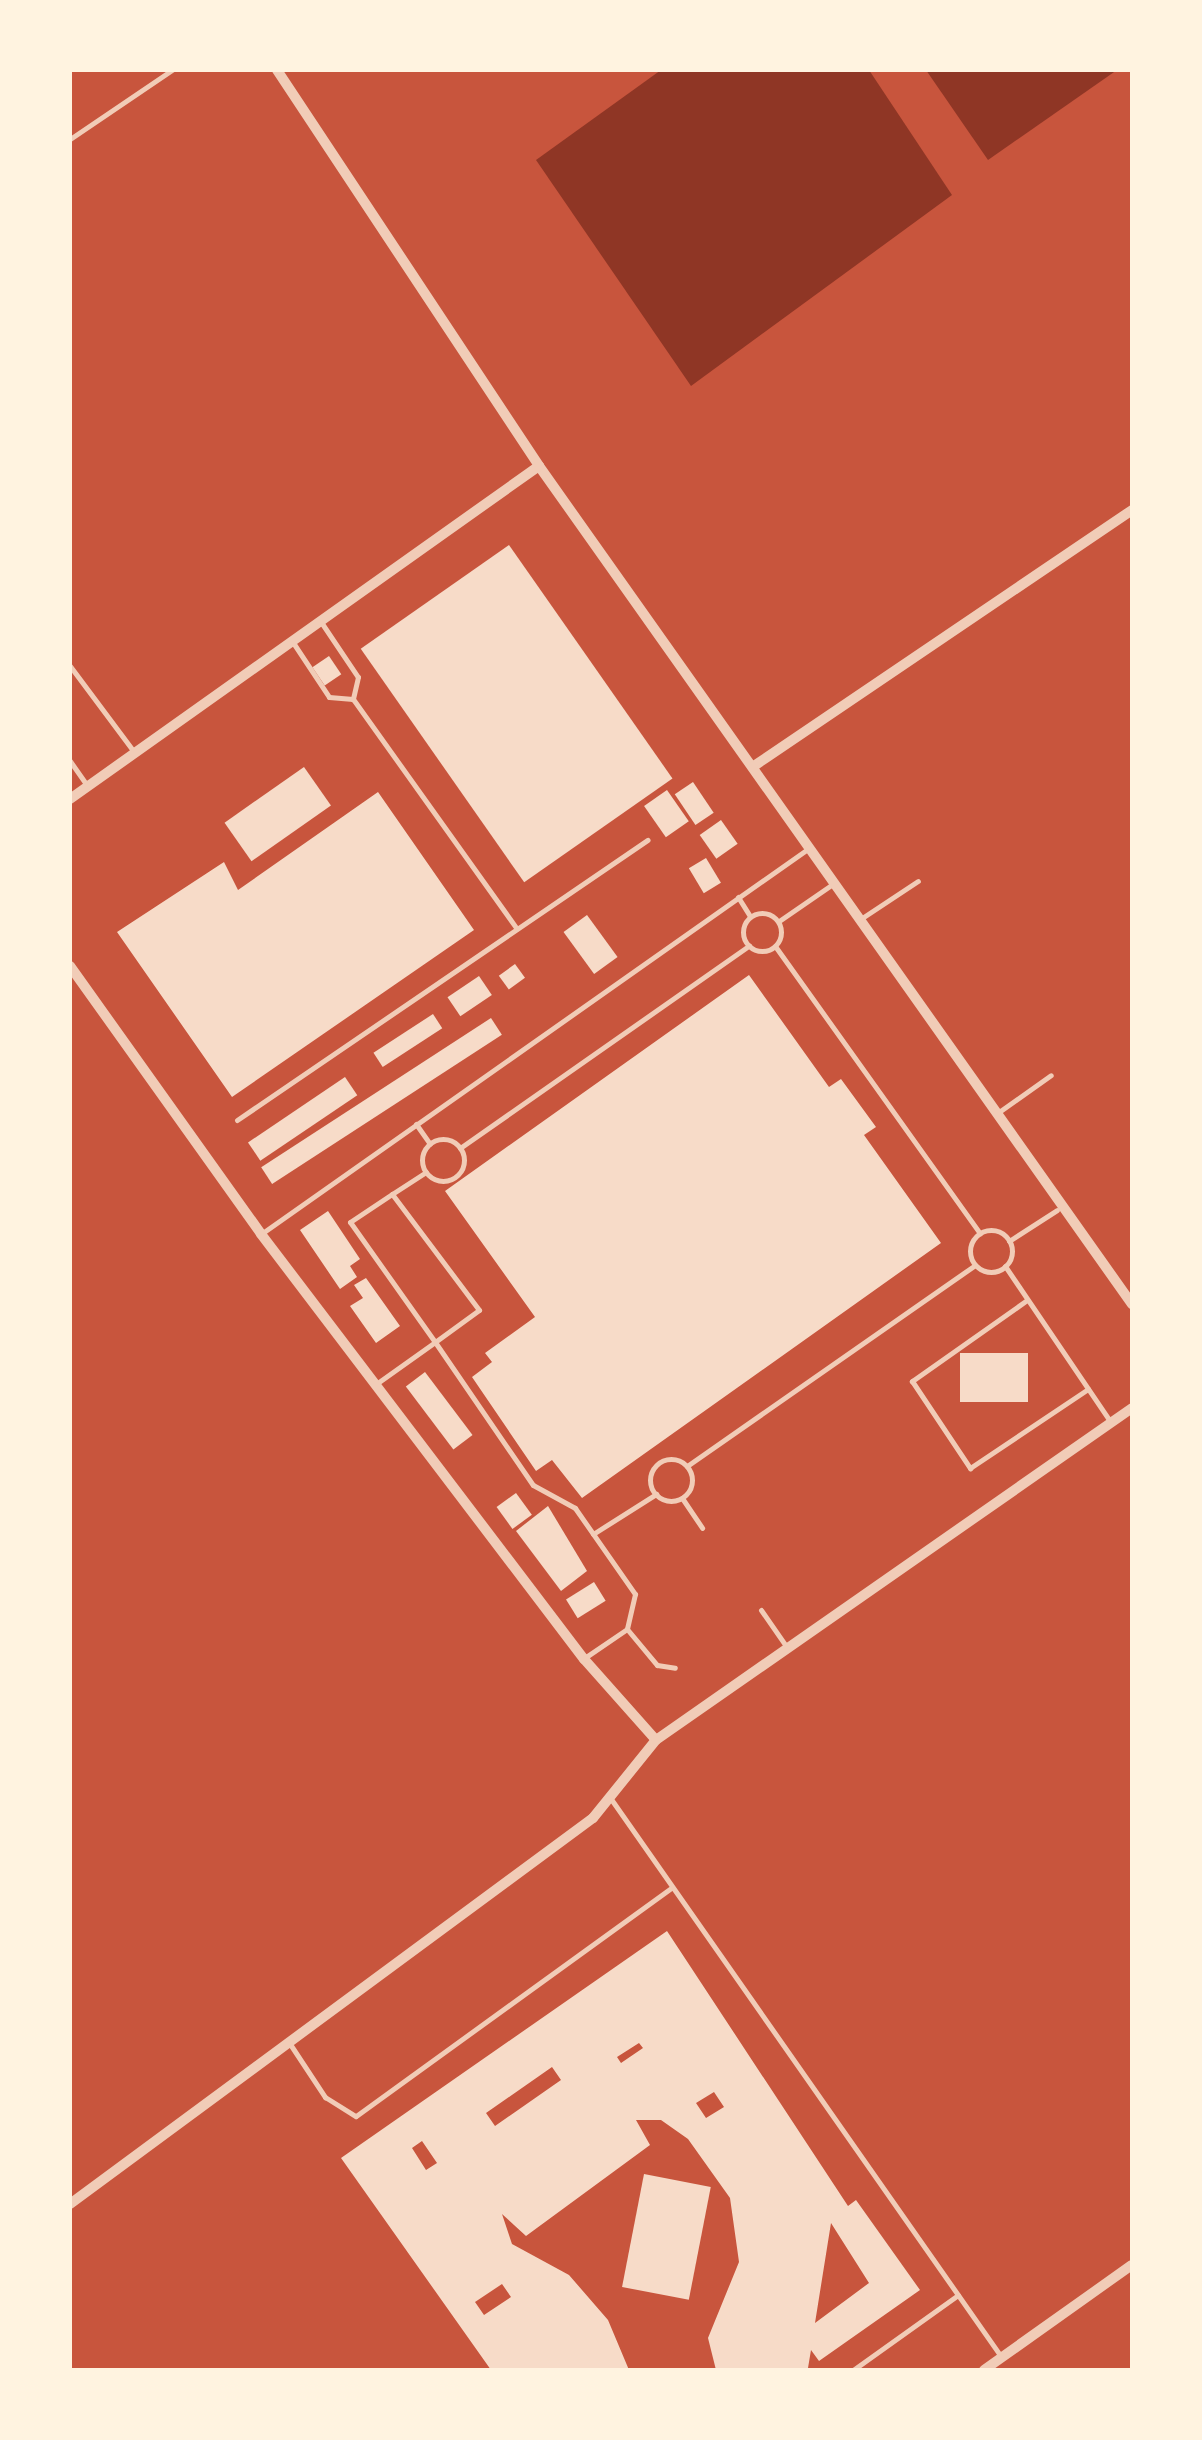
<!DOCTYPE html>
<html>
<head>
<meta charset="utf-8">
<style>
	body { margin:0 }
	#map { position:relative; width:1202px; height:2440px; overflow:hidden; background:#c8553d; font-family:Arial,sans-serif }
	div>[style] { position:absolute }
	.water>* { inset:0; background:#8f3625 }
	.building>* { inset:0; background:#f7dbc8; transform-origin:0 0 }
	.service>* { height:5px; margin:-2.5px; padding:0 2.5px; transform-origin:2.5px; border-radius:2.5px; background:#f1ccb7 }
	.service>.ring { margin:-2.5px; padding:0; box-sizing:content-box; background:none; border:5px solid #f1ccb7; border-radius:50% }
	.minor>* { height:10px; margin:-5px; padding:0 5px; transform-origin:5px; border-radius:5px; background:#f1ccb7 }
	span { translate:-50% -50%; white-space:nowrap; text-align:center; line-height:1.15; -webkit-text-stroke:8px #fff3e0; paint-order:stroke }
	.frame { position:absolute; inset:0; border:72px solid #fff3e0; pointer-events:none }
</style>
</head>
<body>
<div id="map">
	<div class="water">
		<div style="clip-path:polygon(661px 70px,869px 70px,952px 195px,691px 386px,536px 160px)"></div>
		<div style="clip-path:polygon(926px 70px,1117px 70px,988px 160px)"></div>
	</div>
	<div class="building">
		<div style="left:509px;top:545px;width:285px;height:181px;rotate:55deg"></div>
		<div style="left:329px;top:656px;width:22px;height:20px;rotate:56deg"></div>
		<div style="left:304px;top:767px;width:47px;height:97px;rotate:55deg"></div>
		<div style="left:693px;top:782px;width:37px;height:22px;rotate:56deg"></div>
		<div style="left:667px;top:790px;width:38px;height:28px;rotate:55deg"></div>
		<div style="clip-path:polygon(378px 792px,474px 930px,232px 1097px,117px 932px,224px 862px,238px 890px)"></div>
		<div style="left:721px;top:820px;width:29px;height:26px;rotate:55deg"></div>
		<div style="left:706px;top:858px;width:29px;height:20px;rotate:59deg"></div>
		<div style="left:587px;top:915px;width:52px;height:29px;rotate:54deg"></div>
		<div style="left:515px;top:964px;width:17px;height:20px;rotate:54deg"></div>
		<div style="clip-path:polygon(749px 975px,829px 1087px,841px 1079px,876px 1127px,864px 1135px,941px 1243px,582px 1498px,552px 1460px,536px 1471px,472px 1377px,492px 1362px,485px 1353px,535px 1317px,445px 1191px)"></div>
		<div style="left:479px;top:976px;width:23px;height:38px;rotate:56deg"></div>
		<div style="left:433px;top:1014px;width:17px;height:71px;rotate:57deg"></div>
		<div style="left:491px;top:1018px;width:20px;height:274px;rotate:57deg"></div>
		<div style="left:345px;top:1077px;width:22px;height:117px;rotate:56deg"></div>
		<div style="clip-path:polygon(328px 1211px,360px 1259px,350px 1266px,357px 1277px,340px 1289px,300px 1230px)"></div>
		<div style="clip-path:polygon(366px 1278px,400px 1326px,376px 1343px,350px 1306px,363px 1298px,354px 1285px)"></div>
		<div style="left:960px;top:1353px;width:68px;height:49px"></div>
		<div style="left:425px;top:1372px;width:79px;height:24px;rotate:53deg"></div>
		<div style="left:516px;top:1493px;width:27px;height:24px;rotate:54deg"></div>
		<div style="clip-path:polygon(548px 1506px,587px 1571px,561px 1591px,516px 1531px)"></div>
		<div style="left:594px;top:1582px;width:22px;height:33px;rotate:58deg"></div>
		<div style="clip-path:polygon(evenodd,667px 1931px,848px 2206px,856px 2200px,920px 2290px,819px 2361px,811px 2350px,808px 2368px,716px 2370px,708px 2338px,739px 2262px,730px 2198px,688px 2139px,661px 2120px,636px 2120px,650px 2145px,526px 2236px,502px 2214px,512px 2244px,569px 2275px,608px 2320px,629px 2370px,491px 2370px,341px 2158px,667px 1931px,639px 2043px,643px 2048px,621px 2063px,617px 2057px,639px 2043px,667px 1931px,552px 2067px,561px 2080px,495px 2126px,486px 2113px,552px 2067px,667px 1931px,714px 2092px,724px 2107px,706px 2118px,696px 2103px,714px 2092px,667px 1931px,422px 2141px,437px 2163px,426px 2170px,412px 2148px,422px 2141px,667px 1931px,831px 2223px,869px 2283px,815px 2323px,831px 2223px,667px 1931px,502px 2284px,511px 2297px,484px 2315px,475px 2302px,502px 2284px)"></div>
		<div style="left:644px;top:2174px;width:68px;height:115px;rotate:11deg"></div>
	</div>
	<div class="service">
		<div style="left:70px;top:139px;width:123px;rotate:-34.1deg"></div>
		<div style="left:321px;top:622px;width:66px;rotate:56.1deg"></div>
		<div style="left:358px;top:677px;width:23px;rotate:103deg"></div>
		<div style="left:353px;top:699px;width:282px;rotate:54.5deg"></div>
		<div style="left:292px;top:641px;width:67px;rotate:56.5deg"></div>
		<div style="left:329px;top:697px;width:24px;rotate:5deg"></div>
		<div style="left:70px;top:666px;width:107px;rotate:53.3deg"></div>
		<div style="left:70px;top:761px;width:32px;rotate:55deg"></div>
		<div style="left:738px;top:897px;width:22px;rotate:58deg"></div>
		<div class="ring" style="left:743px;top:913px;width:33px;height:33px"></div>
		<div style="left:862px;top:918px;width:67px;rotate:-33.5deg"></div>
		<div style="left:779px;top:921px;width:67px;rotate:-34.6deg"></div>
		<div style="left:775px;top:946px;width:353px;rotate:54.5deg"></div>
		<div style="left:996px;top:1114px;width:67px;rotate:-35.3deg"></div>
		<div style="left:237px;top:1120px;width:497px;rotate:-34.3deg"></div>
		<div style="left:416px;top:1124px;width:24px;rotate:55deg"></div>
		<div class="ring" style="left:422px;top:1139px;width:37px;height:37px"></div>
		<div style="left:460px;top:1148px;width:353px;rotate:-35deg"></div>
		<div style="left:426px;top:1172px;width:40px;rotate:147.1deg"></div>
		<div style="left:392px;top:1194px;width:145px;rotate:53.1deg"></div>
		<div style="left:479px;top:1310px;width:54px;rotate:144deg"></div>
		<div style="left:435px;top:1342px;width:173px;rotate:55.6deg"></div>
		<div style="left:533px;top:1485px;width:48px;rotate:28.7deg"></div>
		<div style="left:575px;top:1508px;width:105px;rotate:55.1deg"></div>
		<div style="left:635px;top:1594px;width:36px;rotate:103deg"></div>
		<div style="left:627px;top:1629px;width:50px;rotate:145.7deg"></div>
		<div class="ring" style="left:970px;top:1230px;width:37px;height:37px"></div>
		<div style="left:261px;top:1234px;width:670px;rotate:-35.16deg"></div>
		<div style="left:1009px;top:1241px;width:57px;rotate:-32.9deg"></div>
		<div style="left:1005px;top:1266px;width:187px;rotate:55.9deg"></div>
		<div style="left:1027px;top:1300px;width:141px;rotate:144.8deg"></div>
		<div style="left:912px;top:1381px;width:105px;rotate:56.3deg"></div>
		<div style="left:970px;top:1468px;width:142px;rotate:-33.8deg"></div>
		<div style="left:376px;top:1384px;width:72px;rotate:-35.4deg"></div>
		<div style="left:435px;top:1342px;width:147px;rotate:-125.3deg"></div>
		<div style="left:350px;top:1222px;width:50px;rotate:-33.7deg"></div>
		<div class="ring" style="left:650px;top:1459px;width:37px;height:37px"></div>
		<div style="left:687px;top:1466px;width:351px;rotate:-34.9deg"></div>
		<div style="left:682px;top:1498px;width:36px;rotate:56deg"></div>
		<div style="left:593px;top:1534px;width:75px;rotate:-32.4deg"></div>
		<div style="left:761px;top:1610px;width:44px;rotate:55.2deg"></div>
		<div style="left:627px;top:1629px;width:47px;rotate:50.2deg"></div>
		<div style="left:657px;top:1665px;width:18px;rotate:9deg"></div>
		<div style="left:611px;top:1799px;width:679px;rotate:55.02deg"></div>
		<div style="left:290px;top:2044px;width:64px;rotate:56.6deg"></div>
		<div style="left:325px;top:2097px;width:36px;rotate:32deg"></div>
		<div style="left:356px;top:2116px;width:389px;rotate:-35.9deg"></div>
		<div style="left:853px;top:2370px;width:129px;rotate:-35.5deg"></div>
	</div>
	<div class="minor">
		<div style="left:277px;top:70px;width:475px;rotate:56.5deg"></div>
		<div style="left:539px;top:466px;width:1027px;rotate:54.72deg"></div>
		<div style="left:754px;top:766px;width:457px;rotate:-34.1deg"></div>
		<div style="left:70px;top:799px;width:575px;rotate:-35.38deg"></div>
		<div style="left:70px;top:966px;width:329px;rotate:54.5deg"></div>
		<div style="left:261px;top:1234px;width:534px;rotate:52.77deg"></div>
		<div style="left:584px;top:1659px;width:108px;rotate:48.4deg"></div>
		<div style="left:70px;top:2204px;width:650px;rotate:-36.43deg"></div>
		<div style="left:593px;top:1818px;width:100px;rotate:-51.1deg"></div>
		<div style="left:656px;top:1740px;width:580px;rotate:-34.89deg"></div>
		<div style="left:984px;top:2370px;width:181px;rotate:-35.4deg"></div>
	</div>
	<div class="frame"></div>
</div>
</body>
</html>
